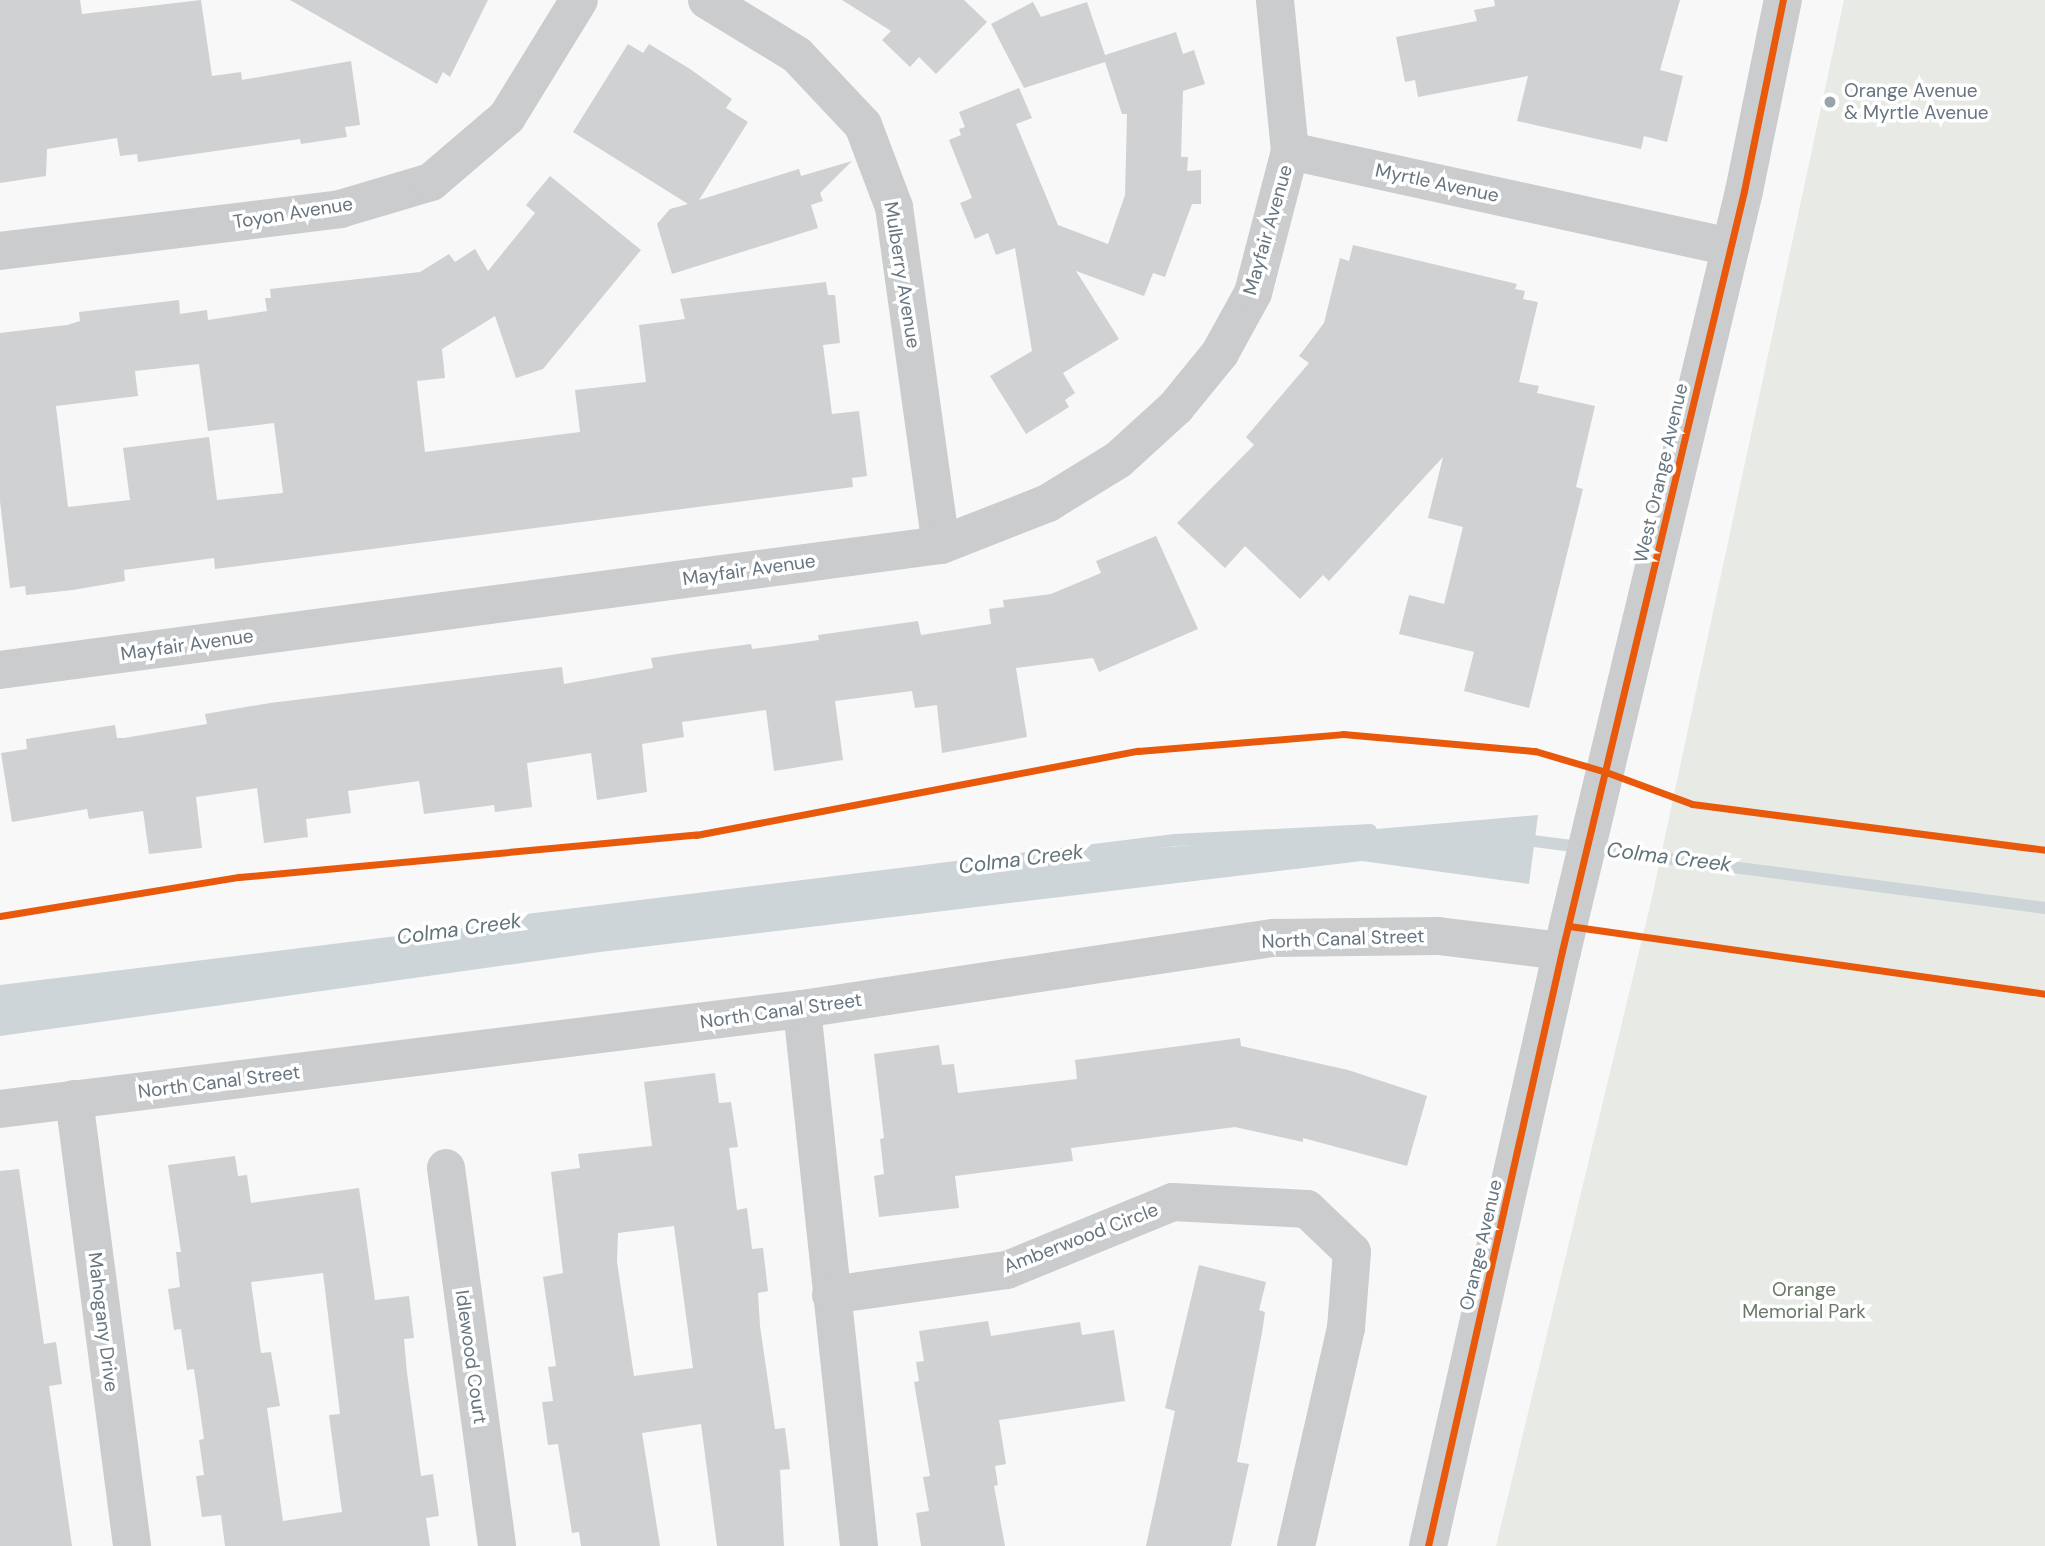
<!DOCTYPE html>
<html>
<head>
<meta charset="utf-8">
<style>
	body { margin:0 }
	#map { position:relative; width:2045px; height:1546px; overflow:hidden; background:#f8f8f8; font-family:"DM Sans",sans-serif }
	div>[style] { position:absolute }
	.green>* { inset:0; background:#e7eae5 }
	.water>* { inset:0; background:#cdd5d8 }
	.stream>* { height:12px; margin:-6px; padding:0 6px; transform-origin:6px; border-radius:6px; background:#cdd5d8 }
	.building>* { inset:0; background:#cfd1d2 }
	.minor>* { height:38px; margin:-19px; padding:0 19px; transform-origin:19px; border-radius:19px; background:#cbcccd }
	.tertiary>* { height:38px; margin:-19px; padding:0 19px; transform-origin:19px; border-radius:19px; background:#cbcccd }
	.cycleway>* { height:7px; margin:-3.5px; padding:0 3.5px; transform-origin:3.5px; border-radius:3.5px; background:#e8590c }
	.dots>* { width:19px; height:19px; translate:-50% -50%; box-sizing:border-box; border:4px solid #fff; border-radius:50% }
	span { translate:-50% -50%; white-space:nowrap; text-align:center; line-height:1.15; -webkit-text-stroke:7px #fff; paint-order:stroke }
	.poi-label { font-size:19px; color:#667580 }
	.left { translate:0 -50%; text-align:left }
	.street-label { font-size:19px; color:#667580 }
	.park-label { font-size:19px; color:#687865 }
	.water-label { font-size:21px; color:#60747a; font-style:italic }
</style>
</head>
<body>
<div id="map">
	<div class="green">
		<div style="clip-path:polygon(1844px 0,2045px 0,2045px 1546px,1496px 1546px,1651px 902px)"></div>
	</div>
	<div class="water">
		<div style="clip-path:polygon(1538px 815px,1529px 884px,1362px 861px,600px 952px,0 1036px,0 985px,996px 862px)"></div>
	</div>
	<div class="stream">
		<div style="left:1518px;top:839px;width:531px;rotate:7.46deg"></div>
		<div style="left:495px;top:924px;width:685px;rotate:-7.04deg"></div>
		<div style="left:1175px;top:840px;width:196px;rotate:-2.9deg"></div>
	</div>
	<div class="building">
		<div style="clip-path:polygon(0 0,80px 0,82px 14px,201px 0,212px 76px,241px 72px,242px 80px,351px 61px,360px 125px,345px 127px,347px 137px,301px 144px,300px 139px,138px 162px,137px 154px,120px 156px,117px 138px,47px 149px,46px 176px,0 183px)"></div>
		<div style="clip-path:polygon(290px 0,488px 0,450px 77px,443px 72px,437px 84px)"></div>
		<div style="clip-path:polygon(842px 0,964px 0,987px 22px,936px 74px,919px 57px,910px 67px,882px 40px,891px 31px)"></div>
		<div style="clip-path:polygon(1494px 0,1680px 0,1660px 70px,1683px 76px,1667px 142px,1644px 136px,1641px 149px,1517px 121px,1528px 76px,1418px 97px,1415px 80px,1405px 82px,1396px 37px,1477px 21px,1474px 10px,1495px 6px)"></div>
		<div style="clip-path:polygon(1033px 2px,1041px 17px,1087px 2px,1105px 55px,1176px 32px,1183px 54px,1194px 50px,1205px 84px,1183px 91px,1181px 157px,1188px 157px,1187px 171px,1201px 170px,1201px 204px,1192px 204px,1165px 277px,1153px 273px,1144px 296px,1076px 271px,1119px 339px,1063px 373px,1075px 393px,1065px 400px,1069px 407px,1026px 434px,990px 376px,1032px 351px,1015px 248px,996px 255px,988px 233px,975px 239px,960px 203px,972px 198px,949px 140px,961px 135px,959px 129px,965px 127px,959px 112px,1019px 88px,1032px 118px,1016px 124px,1058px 225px,1108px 244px,1125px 195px,1127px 114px,1122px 114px,1105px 62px,1024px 88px,991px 24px)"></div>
		<div style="clip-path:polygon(628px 44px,643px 53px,649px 44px,690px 69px,732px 99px,726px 108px,748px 122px,699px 200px,799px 169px,801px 176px,852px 161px,820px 193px,823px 201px,811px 205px,818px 228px,672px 274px,657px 224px,670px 209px,688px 204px,573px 132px)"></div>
		<div style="clip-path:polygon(evenodd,550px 176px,641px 250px,543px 369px,516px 378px,495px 316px,442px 349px,445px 378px,417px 381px,425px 452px,580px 432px,575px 390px,646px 382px,639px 325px,685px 319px,680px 299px,826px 282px,828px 295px,835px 295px,840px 343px,823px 345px,832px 414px,859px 411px,867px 476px,852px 478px,853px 487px,395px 546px,215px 569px,214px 558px,124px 570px,125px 581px,73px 590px,26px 595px,25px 586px,10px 588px,0 501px,0 333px,67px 325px,80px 321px,79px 312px,179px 300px,180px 314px,207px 310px,208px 320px,267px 311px,265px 298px,271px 298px,270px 289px,420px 272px,449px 254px,455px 262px,475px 249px,488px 271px,535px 213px,526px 205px,550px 176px,199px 364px,208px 431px,274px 423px,283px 493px,217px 500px,209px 437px,123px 448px,130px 500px,68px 507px,56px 406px,138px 396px,135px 371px,199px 364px)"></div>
		<div style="clip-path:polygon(1353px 245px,1517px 284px,1515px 289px,1525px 291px,1523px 299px,1538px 302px,1519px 382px,1539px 386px,1537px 393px,1595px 406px,1576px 487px,1583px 489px,1529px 708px,1464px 691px,1474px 652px,1399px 634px,1409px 595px,1444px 604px,1463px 527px,1428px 518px,1443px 457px,1329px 581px,1323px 575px,1300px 599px,1245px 546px,1225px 568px,1177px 523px,1254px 445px,1246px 437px,1309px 363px,1299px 356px,1324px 323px,1340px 258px,1349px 261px)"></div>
		<div style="clip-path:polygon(1156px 536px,1198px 629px,1099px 672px,1093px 658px,1016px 668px,1027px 737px,942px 753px,937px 705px,915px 708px,912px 691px,835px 701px,843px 760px,774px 771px,766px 710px,682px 722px,684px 737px,642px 744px,647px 792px,597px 800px,591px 753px,527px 763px,532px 807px,495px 812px,494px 805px,424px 814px,419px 781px,348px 791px,351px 813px,306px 819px,308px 837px,264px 843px,257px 788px,196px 797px,202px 848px,149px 854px,143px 811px,89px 819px,87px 809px,12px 822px,1px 753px,27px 749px,26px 739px,115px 725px,117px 738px,124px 738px,207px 724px,205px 714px,270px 703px,562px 667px,564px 684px,653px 668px,651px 658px,691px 652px,751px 644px,752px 649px,783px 645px,819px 640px,818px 635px,918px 621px,921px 635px,991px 624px,989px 609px,1004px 607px,1003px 600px,1051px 594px,1101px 573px,1096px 561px)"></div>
		<div style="clip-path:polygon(1240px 1038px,1241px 1046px,1348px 1070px,1427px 1096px,1407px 1166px,1303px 1138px,1303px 1142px,1235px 1127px,1071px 1148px,1073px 1161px,955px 1176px,959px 1208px,879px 1217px,874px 1176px,884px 1174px,880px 1139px,884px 1138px,874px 1054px,939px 1045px,942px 1065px,954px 1064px,958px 1093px,1077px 1079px,1075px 1060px)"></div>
		<div style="clip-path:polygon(evenodd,715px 1073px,719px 1103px,731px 1102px,738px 1147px,729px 1148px,737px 1210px,747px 1208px,752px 1249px,763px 1248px,768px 1291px,758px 1293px,760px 1326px,775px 1429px,785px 1428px,790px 1469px,780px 1470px,784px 1546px,717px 1546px,701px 1424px,642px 1433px,660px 1546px,581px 1546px,579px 1532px,572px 1533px,558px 1444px,548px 1445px,542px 1402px,553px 1401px,548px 1367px,556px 1366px,543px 1277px,563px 1273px,551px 1172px,580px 1168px,578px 1154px,652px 1146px,644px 1082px,715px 1073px,674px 1226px,693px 1368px,634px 1376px,617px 1262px,618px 1233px,674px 1226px)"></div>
		<div style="clip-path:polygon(evenodd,235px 1156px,238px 1176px,247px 1175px,251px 1203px,359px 1188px,375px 1300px,409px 1296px,414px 1338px,404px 1339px,407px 1373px,421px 1476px,433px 1474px,439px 1516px,426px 1518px,430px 1546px,225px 1546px,221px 1515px,202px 1517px,196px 1476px,204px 1475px,199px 1440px,204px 1439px,194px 1369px,187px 1370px,181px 1329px,174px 1330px,168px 1289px,180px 1287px,176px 1252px,181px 1252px,168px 1165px,235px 1156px,323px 1273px,340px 1414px,329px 1415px,342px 1512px,283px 1521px,267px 1408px,280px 1406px,271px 1352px,261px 1353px,251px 1282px,323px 1273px)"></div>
		<div style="clip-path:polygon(19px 1169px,44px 1344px,56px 1342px,62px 1384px,49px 1386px,72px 1546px,0 1546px,0 1171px)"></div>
		<div style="clip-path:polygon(1199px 1265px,1266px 1282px,1259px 1310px,1265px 1312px,1262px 1333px,1237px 1462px,1249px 1464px,1231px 1546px,1146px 1546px,1175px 1411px,1165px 1408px)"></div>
		<div style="clip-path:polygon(988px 1321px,991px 1336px,1080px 1322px,1082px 1335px,1114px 1330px,1125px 1401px,999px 1420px,1006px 1464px,995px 1466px,998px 1485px,994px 1486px,1005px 1546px,921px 1546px,916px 1513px,929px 1511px,923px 1477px,930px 1476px,914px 1382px,919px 1381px,916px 1362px,924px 1361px,919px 1331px)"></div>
	</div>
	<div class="minor">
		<div style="left:707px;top:0;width:105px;rotate:31.4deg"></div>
		<div style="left:797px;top:55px;width:96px;rotate:46.7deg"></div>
		<div style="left:863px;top:125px;width:88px;rotate:69.3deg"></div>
		<div style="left:894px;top:207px;width:341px;rotate:82.1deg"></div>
		<div style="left:1290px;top:151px;width:451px;rotate:12.3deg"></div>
		<div style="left:0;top:251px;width:343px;rotate:-7deg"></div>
		<div style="left:340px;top:209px;width:95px;rotate:-16.5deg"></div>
		<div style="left:431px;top:182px;width:100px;rotate:-40.5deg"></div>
		<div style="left:507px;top:117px;width:137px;rotate:-58.4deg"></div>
		<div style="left:0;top:670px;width:949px;rotate:-7.57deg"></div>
		<div style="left:941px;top:545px;width:115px;rotate:-21.4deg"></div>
		<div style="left:1048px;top:503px;width:82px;rotate:-31.6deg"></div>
		<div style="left:1118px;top:460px;width:79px;rotate:-42.4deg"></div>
		<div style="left:1176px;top:407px;width:70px;rotate:-50.8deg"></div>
		<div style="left:1220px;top:353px;width:68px;rotate:-61.2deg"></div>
		<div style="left:1253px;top:293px;width:147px;rotate:-75.4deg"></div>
		<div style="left:1290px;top:151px;width:152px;rotate:-95.7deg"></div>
		<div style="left:802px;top:1009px;width:540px;rotate:83.94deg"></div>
		<div style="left:74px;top:1099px;width:451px;rotate:82.6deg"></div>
		<div style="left:0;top:1109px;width:808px;rotate:-7.11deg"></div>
		<div style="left:802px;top:1009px;width:477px;rotate:-8.6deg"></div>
		<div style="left:1274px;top:938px;width:164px;rotate:-0.7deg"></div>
		<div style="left:1438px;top:936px;width:125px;rotate:6.9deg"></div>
		<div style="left:446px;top:1168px;width:381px;rotate:82.3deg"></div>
		<div style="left:831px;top:1295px;width:178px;rotate:-8.1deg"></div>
		<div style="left:1007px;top:1270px;width:179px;rotate:-22.3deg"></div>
		<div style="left:1173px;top:1202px;width:134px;rotate:3deg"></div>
		<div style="left:1307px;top:1209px;width:62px;rotate:43.7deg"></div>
		<div style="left:1352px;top:1252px;width:76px;rotate:94.5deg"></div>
		<div style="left:1346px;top:1328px;width:224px;rotate:102.9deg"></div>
	</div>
	<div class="tertiary">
		<div style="left:1428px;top:1546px;width:610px;rotate:-77.31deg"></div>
		<div style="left:1562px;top:951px;width:781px;rotate:-76.53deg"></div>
		<div style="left:1744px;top:191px;width:195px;rotate:-78.5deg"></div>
	</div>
	<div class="cycleway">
		<div style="left:0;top:916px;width:242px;rotate:-9.3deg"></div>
		<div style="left:239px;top:877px;width:459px;rotate:-5.3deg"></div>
		<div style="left:696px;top:835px;width:450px;rotate:-10.8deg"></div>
		<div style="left:1138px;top:751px;width:206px;rotate:-4.7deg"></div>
		<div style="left:1343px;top:734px;width:193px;rotate:5.1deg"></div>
		<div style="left:1535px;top:751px;width:74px;rotate:16.5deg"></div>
		<div style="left:1606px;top:772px;width:92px;rotate:20.4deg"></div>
		<div style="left:1692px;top:804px;width:356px;rotate:7.4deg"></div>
		<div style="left:1569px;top:926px;width:481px;rotate:8.1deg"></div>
		<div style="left:1428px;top:1546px;width:610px;rotate:-77.31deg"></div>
		<div style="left:1562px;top:951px;width:781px;rotate:-76.53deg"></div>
		<div style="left:1744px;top:191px;width:195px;rotate:-78.5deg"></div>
	</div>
	<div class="dots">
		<div style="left:1830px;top:102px;background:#99a3aa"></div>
	</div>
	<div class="poi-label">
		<span class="left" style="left:1844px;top:102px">Orange Avenue<br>&amp; Myrtle Avenue</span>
	</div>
	<div class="street-label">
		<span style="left:1437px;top:183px;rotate:12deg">Myrtle Avenue</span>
		<span style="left:293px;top:213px;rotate:-9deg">Toyon Avenue</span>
		<span style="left:1268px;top:230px;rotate:-74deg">Mayfair Avenue</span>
		<span style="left:902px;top:275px;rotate:81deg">Mulberry Avenue</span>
		<span style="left:1661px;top:473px;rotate:-77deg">West Orange Avenue</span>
		<span style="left:749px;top:570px;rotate:-8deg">Mayfair Avenue</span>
		<span style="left:187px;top:645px;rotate:-8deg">Mayfair Avenue</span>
		<span style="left:1343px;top:939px;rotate:-2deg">North Canal Street</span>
		<span style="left:781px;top:1011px;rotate:-8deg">North Canal Street</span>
		<span style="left:219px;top:1082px;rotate:-7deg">North Canal Street</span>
		<span style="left:1081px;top:1238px;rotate:-21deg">Amberwood Circle</span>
		<span style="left:1481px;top:1245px;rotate:-77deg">Orange Avenue</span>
		<span style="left:103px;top:1322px;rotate:83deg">Mahogany Drive</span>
		<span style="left:471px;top:1357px;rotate:82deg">Idlewood Court</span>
	</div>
	<div class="park-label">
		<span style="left:1804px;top:1301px">Orange<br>Memorial Park</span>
	</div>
	<div class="water-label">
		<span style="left:1669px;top:857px;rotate:7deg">Colma Creek</span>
		<span style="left:1021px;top:859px;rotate:-7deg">Colma Creek</span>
		<span style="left:459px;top:929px;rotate:-8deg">Colma Creek</span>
	</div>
</div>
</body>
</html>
